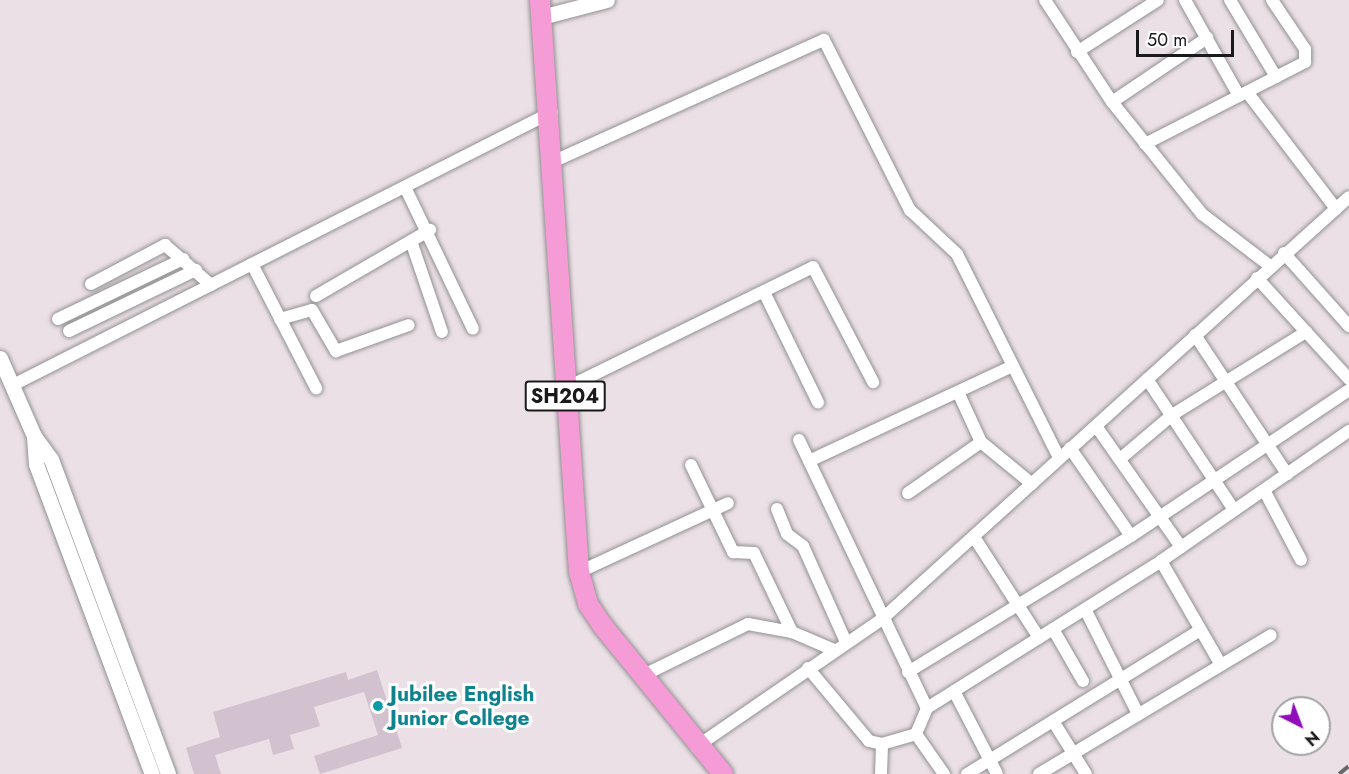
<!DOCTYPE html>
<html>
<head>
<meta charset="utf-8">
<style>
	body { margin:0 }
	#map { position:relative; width:1349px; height:774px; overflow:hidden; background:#ece0e7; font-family:Jost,sans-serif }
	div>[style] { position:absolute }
	.building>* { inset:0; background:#d2c1ce }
	.roads { filter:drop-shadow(0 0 2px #919191) drop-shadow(0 0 2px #919191) }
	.minor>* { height:12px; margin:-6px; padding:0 6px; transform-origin:6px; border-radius:6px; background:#fff }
	.tertiary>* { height:15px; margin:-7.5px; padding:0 7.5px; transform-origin:7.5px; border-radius:7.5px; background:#fff }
	.primary>* { height:20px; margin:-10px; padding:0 10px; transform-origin:10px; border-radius:10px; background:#f59cd7 }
	.rail>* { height:4px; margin-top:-2px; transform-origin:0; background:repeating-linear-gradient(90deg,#686868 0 12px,transparent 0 24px) }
	.dots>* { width:16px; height:16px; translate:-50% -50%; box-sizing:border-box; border:3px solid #fff; border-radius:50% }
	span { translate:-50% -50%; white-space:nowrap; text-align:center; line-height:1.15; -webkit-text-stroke:6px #fff; paint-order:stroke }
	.shield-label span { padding:2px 4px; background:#fff; border:2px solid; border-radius:4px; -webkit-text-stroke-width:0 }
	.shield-label { font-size:20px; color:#1a1a1a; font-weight:700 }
	.culture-label { font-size:21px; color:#0d838f; font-weight:700 }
	.left { translate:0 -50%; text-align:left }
	.north { position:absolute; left:1271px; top:696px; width:60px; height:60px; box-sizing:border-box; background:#fff; border:2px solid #a3a3a3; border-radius:50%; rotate:138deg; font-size:16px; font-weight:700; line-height:24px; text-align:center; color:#1a1a1a }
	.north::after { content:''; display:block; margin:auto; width:21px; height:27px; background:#900db8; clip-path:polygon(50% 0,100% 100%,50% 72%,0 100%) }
	.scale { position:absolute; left:1136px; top:30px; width:98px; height:27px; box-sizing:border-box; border:3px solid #1a1a1a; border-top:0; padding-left:8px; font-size:18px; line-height:21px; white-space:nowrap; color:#1a1a1a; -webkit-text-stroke:4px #fff; paint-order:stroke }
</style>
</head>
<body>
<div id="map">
	<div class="building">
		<div style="clip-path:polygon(377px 670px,402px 748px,320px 774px,314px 756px,378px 735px,364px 692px,314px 707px,320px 726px,290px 735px,294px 749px,273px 755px,269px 739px,215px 755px,221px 774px,194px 774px,186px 748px,220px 737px,213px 712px,346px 672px,348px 680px)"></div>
	</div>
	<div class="roads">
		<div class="minor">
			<div style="left:1045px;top:0;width:122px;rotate:56.7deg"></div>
			<div style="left:1112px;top:102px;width:144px;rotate:51.2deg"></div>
			<div style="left:1202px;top:214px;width:86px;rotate:37.4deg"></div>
			<div style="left:1185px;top:0;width:110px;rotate:60.6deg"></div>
			<div style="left:1230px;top:0;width:90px;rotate:59.1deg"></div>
			<div style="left:1077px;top:52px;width:96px;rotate:-32.7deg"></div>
			<div style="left:1247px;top:92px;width:147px;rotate:52.7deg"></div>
			<div style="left:1112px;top:102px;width:115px;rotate:-34deg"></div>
			<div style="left:1145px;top:144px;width:180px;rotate:-27.1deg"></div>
			<div style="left:1305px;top:62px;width:13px;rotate:-90deg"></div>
			<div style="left:1305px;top:49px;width:59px;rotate:-124deg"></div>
			<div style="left:552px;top:162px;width:298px;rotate:-24.2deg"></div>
			<div style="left:824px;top:40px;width:191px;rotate:63.2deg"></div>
			<div style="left:910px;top:210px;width:64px;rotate:43.1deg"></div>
			<div style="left:957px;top:254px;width:228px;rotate:63.4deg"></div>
			<div style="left:405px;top:187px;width:157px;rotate:64.4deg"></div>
			<div style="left:411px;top:241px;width:96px;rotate:71.2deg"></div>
			<div style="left:1284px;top:253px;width:98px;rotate:48.3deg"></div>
			<div style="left:252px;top:264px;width:140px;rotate:62.7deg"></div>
			<div style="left:1257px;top:278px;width:137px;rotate:47.7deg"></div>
			<div style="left:91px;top:284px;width:84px;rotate:-27.8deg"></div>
			<div style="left:165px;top:245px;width:61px;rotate:41deg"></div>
			<div style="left:764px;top:292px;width:123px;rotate:63.9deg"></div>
			<div style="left:316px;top:296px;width:132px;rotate:-30.1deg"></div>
			<div style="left:58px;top:319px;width:139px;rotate:-25.6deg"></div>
			<div style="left:280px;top:319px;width:33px;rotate:-16deg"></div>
			<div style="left:312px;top:310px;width:48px;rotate:59.7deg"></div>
			<div style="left:336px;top:351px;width:77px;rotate:-19.6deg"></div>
			<div style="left:69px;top:331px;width:141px;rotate:-25.7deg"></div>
			<div style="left:1195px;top:335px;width:167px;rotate:56.5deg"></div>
			<div style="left:1147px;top:379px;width:157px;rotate:56.4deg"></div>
			<div style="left:13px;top:385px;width:604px;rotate:-26.86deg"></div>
			<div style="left:564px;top:389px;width:277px;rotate:-26.1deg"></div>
			<div style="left:813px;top:267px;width:130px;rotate:62.4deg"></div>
			<div style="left:958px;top:392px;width:55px;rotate:65.3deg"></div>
			<div style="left:981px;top:442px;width:66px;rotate:39.5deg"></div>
			<div style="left:1096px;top:426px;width:148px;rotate:54.9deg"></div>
			<div style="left:799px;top:440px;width:297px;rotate:64.5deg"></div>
			<div style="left:927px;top:708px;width:276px;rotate:-32.1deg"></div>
			<div style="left:1161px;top:561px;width:229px;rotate:-34.7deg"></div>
			<div style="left:1070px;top:448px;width:107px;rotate:55.3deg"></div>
			<div style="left:1120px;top:459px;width:68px;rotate:-40.2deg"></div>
			<div style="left:1172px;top:415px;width:158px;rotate:-31.8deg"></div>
			<div style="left:809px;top:461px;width:225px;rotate:-25deg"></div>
			<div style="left:691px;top:465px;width:97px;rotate:64.2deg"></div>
			<div style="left:733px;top:552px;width:21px;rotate:3deg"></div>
			<div style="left:754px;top:553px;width:88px;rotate:64.3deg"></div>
			<div style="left:1264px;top:490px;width:79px;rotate:62.1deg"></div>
			<div style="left:908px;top:493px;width:89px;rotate:-34.9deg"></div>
			<div style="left:777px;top:509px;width:27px;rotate:68deg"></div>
			<div style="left:787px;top:534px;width:20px;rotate:37deg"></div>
			<div style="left:803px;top:546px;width:105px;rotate:65.9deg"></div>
			<div style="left:974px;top:537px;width:120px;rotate:57.2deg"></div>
			<div style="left:1161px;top:561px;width:120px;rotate:60deg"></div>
			<div style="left:579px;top:572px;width:164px;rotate:-24.8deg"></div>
			<div style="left:1085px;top:609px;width:118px;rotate:63.2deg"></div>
			<div style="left:1053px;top:629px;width:60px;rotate:60deg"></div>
			<div style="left:808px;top:668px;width:95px;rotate:50.1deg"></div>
			<div style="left:869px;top:741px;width:13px;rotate:13deg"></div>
			<div style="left:882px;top:744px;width:35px;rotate:-16deg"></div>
			<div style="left:916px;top:734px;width:49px;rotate:55deg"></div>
			<div style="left:908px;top:672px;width:261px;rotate:-31.4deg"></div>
			<div style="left:1131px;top:536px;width:262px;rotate:-33.8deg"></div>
			<div style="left:644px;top:675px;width:116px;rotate:-26.1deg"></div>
			<div style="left:748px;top:624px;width:45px;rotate:10.3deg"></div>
			<div style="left:792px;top:632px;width:46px;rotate:23.2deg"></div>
			<div style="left:954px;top:691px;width:93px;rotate:62.6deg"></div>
			<div style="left:1053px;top:721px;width:62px;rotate:58.1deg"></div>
			<div style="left:916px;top:734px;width:28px;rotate:-67deg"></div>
			<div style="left:696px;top:747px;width:226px;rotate:-34.5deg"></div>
			<div style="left:882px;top:619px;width:629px;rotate:-42.1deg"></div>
			<div style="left:881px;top:774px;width:30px;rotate:-88deg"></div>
			<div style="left:967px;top:774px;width:274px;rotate:-31.7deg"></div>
			<div style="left:1039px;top:774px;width:270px;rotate:-30.9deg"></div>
		</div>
		<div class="tertiary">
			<div style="left:545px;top:16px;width:64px;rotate:-14.5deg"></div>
			<div style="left:0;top:358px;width:85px;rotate:66.4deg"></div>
			<div style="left:34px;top:436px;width:29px;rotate:54deg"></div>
			<div style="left:51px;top:459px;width:336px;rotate:69.6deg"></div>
			<div style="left:34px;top:436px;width:28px;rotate:86deg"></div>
			<div style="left:36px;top:464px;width:331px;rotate:69.5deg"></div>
		</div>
		<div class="primary">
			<div style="left:540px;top:0;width:573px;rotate:86.1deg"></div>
			<div style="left:579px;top:572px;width:33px;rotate:74deg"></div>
			<div style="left:588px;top:604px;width:25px;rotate:56deg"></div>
			<div style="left:602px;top:625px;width:192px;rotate:50.9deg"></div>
		</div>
	</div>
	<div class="rail">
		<div style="left:1339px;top:774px;width:13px;rotate:-39deg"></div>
	</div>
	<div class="dots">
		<div style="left:378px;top:706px;background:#0f9aa8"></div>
	</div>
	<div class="shield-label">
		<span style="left:565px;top:396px">SH204</span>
	</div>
	<div class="culture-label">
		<span class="left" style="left:390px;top:706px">Jubilee English<br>Junior College</span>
	</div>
	<div class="north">N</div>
	<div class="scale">50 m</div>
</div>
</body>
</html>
